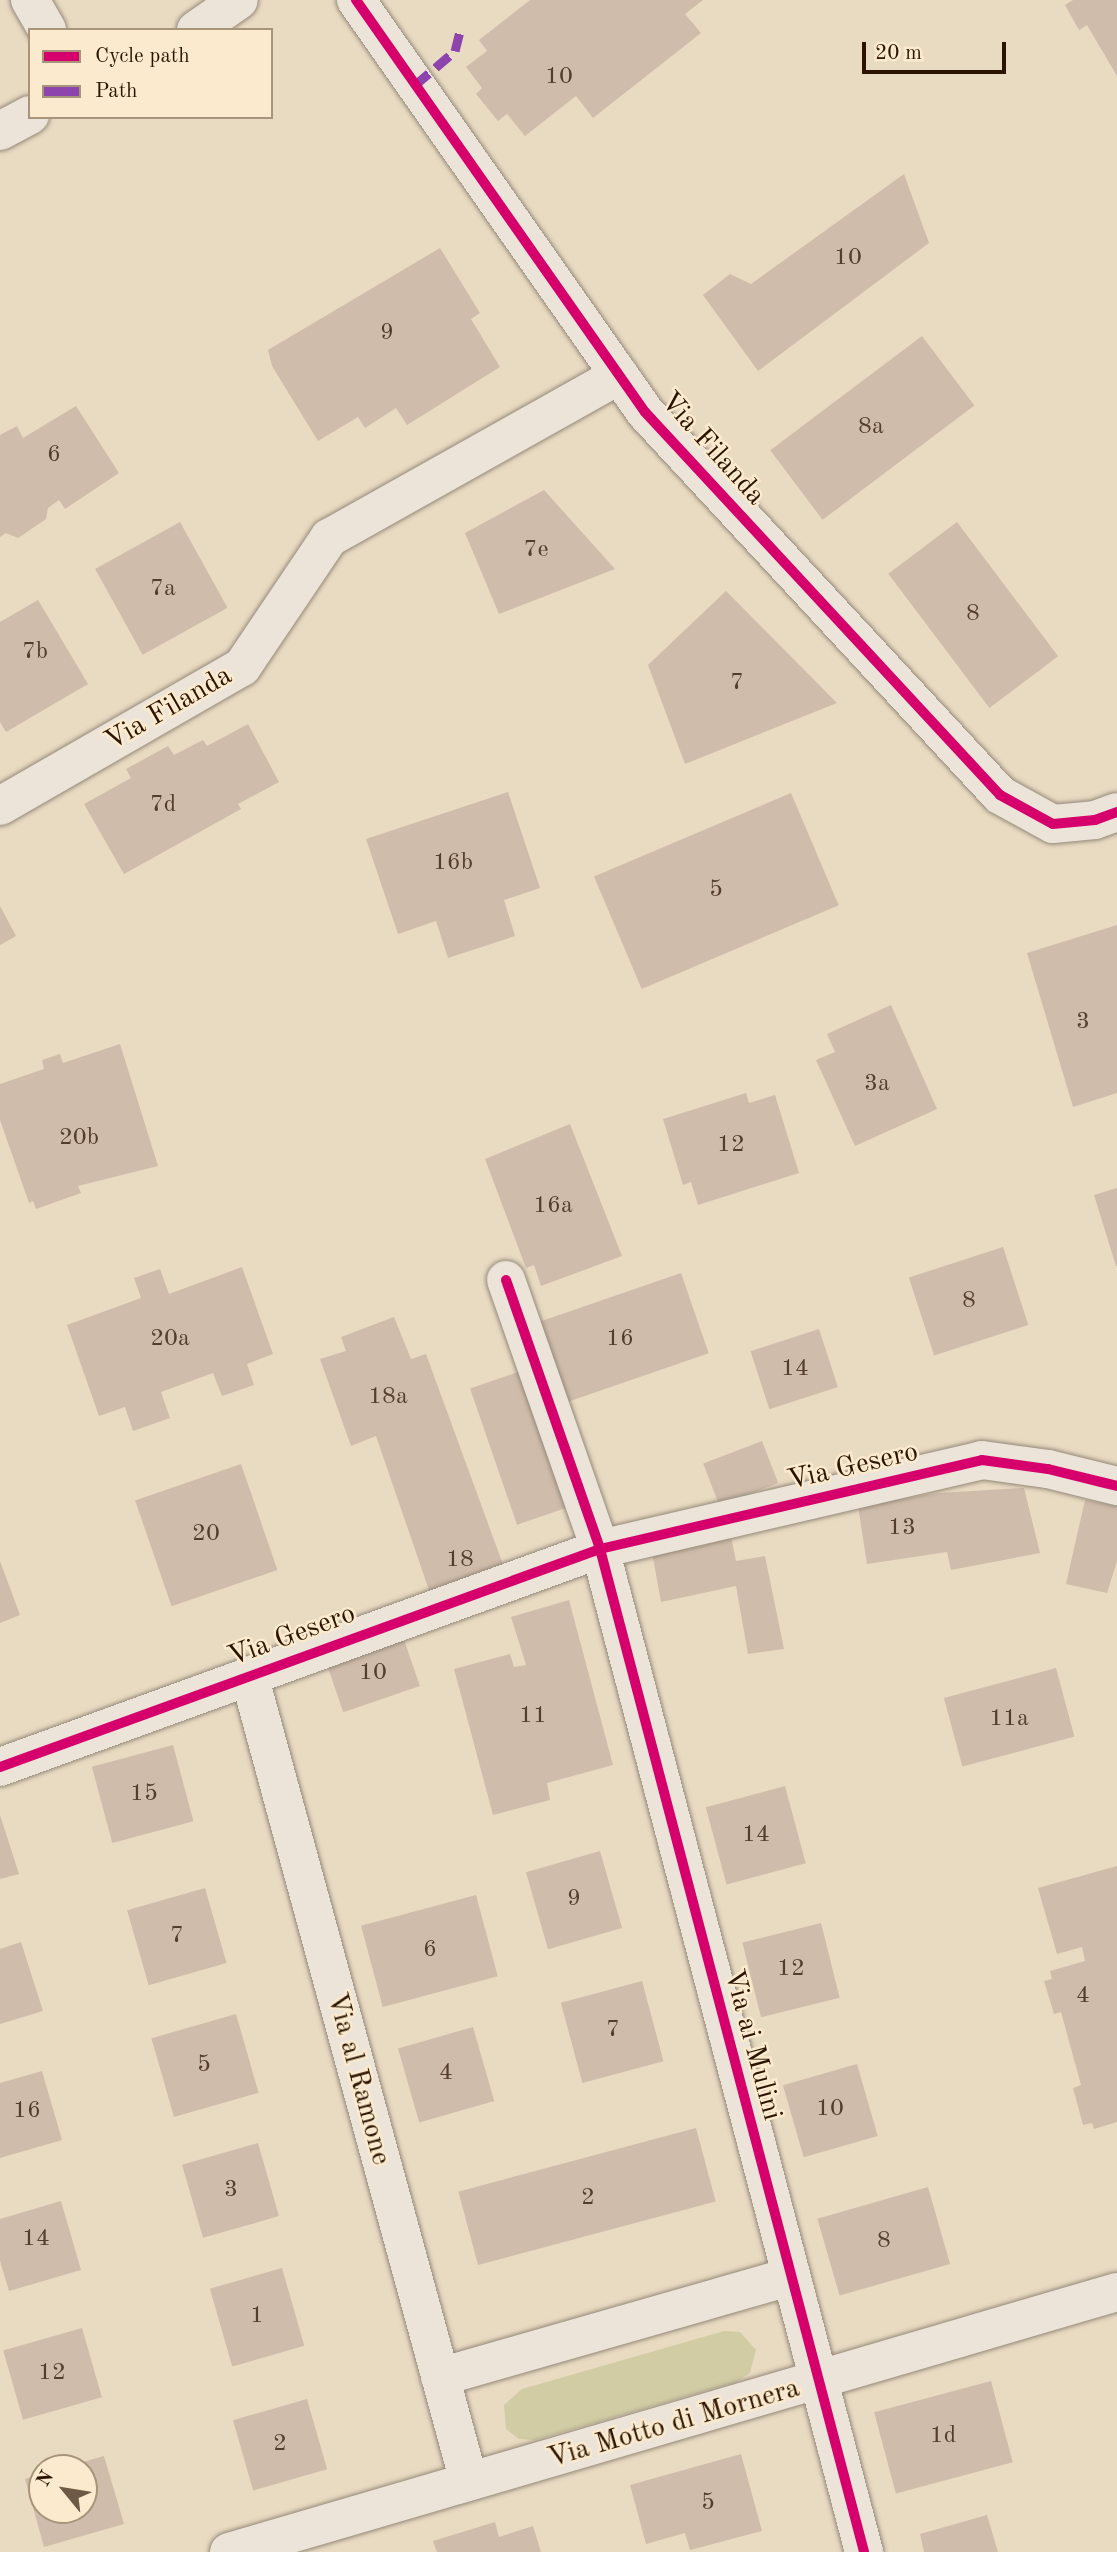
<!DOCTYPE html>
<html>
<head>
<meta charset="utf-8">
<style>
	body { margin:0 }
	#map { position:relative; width:1117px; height:2552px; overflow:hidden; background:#e9dac2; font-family:"Old Standard TT",serif }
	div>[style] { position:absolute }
	.green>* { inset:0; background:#d1cca4 }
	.building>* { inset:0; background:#d0bcab; transform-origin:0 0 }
	.roads { filter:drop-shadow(0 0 2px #948979) drop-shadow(0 0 2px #948979) }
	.minor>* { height:38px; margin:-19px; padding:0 19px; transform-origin:19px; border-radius:19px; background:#ece4d8 }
	.quiet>* { height:9px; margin-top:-4.5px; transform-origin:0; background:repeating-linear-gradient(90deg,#8e44ad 0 18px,transparent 0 27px) }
	.cycleway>* { height:10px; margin:-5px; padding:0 5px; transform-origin:5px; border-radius:5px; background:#d6006c }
	span { translate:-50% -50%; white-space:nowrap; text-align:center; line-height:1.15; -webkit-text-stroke:5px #fbeacd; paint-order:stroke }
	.number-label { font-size:24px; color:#543d2c }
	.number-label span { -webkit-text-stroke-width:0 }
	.street-label { font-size:28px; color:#2a1301 }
	.legend { position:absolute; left:28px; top:28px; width:245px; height:91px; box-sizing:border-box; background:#fbeacd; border:2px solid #a7947b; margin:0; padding:9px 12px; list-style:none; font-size:21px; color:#2a1301 }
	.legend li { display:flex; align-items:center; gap:14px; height:35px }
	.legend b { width:35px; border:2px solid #a7947b }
	.north { position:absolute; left:28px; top:2454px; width:70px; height:70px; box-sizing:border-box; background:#fbeacd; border:2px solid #a7947b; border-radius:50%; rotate:300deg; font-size:19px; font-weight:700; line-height:28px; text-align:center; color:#2a1301 }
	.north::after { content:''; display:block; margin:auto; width:24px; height:32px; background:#6d5945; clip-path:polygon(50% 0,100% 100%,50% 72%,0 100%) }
	.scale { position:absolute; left:862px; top:42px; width:144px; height:32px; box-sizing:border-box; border:4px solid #2a1301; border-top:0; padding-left:9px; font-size:21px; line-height:24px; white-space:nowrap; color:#2a1301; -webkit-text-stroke:5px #fbeacd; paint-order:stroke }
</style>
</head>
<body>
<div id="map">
	<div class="green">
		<div style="clip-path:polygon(724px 2331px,740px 2332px,756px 2350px,750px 2373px,736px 2382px,535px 2440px,519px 2439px,506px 2429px,504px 2405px,522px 2389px)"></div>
	</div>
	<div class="building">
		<div style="clip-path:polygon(530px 0,703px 0,685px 14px,701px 33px,593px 118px,576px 96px,525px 136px,507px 114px,498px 121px,476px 94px,482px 88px,466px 67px,487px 51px,479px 40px)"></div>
		<div style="clip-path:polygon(1073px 0,1117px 0,1117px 76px,1087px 25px,1079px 30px,1065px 5px)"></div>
		<div style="clip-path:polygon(904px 174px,929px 243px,758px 371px,703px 295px,730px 274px,751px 284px)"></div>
		<div style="clip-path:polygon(440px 248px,480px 313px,471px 319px,500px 367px,407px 425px,396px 408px,365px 428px,358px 417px,318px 441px,272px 366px,268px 350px)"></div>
		<div style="left:922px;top:336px;width:87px;height:190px;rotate:53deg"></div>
		<div style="clip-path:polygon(76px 406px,119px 473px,65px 509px,59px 500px,48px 508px,46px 519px,18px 538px,6px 533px,0 537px,0 435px,17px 426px,23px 438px)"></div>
		<div style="clip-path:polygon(544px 490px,615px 569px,499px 614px,465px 533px)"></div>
		<div style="left:180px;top:522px;width:98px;height:97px;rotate:61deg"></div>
		<div style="left:957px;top:522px;width:168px;height:86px;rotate:53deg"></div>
		<div style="clip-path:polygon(726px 591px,837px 703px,685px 764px,648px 665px)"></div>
		<div style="clip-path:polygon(38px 600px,88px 684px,6px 732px,0 722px,0 622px)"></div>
		<div style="clip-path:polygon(248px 724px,279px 782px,238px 804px,241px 809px,124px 874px,84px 804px,131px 778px,126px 769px,168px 746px,174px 755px,203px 740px,207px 746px)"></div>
		<div style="clip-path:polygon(508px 792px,540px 888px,504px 900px,515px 936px,448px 958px,436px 921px,398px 934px,366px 839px)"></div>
		<div style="left:791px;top:793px;width:122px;height:214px;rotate:67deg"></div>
		<div style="clip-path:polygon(0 906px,16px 936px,0 945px)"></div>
		<div style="clip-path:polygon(1117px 925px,1117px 1093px,1073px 1107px,1027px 953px)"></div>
		<div style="clip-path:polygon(891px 1005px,937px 1109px,855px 1146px,816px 1060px,835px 1052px,827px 1034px)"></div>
		<div style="clip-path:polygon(120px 1044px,158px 1166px,78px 1186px,81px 1193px,36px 1209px,33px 1201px,29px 1203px,0 1120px,0 1084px,44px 1069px,42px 1060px,60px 1054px,63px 1063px)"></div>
		<div style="clip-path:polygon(746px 1093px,749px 1103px,775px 1095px,799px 1173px,698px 1205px,691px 1182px,683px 1185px,663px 1119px)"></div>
		<div style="clip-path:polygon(570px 1124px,622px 1256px,541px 1286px,534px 1265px,526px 1268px,485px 1159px)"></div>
		<div style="clip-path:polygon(1117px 1188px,1117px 1266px,1116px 1266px,1094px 1195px)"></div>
		<div style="left:1003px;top:1247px;width:82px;height:99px;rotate:72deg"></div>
		<div style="clip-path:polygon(242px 1267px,273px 1354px,247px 1364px,254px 1385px,222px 1396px,213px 1373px,161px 1392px,170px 1418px,133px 1431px,125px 1407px,99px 1416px,67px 1325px,141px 1298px,134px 1278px,160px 1269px,169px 1294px)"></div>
		<div style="left:681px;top:1273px;width:85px;height:158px;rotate:71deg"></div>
		<div style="clip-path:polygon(394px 1317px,411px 1359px,426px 1354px,505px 1570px,431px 1596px,376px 1436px,351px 1446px,320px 1359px,346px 1351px,341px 1337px)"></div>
		<div style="left:819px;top:1329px;width:61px;height:72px;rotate:72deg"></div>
		<div style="left:524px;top:1370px;width:144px;height:57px;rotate:71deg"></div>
		<div style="left:762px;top:1441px;width:45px;height:63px;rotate:69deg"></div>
		<div style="left:241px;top:1464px;width:112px;height:112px;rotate:71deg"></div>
		<div style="clip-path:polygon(1024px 1488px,1040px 1553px,951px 1570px,947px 1552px,867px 1564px,858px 1506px,938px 1493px)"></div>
		<div style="clip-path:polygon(1085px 1500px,1117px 1506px,1117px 1561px,1107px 1593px,1066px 1584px)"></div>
		<div style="clip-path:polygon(729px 1527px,736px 1561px,765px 1556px,784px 1649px,748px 1654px,736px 1586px,661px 1602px,650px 1541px)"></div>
		<div style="clip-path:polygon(0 1561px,20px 1615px,0 1623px)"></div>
		<div style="clip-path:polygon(569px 1600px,613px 1765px,547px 1783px,550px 1800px,493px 1815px,454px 1669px,510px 1654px,514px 1667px,526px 1665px,511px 1617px)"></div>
		<div style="left:402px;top:1634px;width:55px;height:81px;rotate:71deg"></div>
		<div style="left:1056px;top:1668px;width:71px;height:116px;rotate:75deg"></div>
		<div style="left:173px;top:1745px;width:79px;height:84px;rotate:75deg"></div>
		<div style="left:785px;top:1786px;width:80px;height:82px;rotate:75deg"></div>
		<div style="clip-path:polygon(0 1815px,19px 1874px,0 1879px)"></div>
		<div style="left:600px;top:1851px;width:80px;height:77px;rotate:74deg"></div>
		<div style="clip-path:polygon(1117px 1866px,1117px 2122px,1094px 2129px,1092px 2123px,1083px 2125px,1073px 2088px,1081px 2085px,1061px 2012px,1054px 2014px,1044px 1981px,1052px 1979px,1050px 1971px,1085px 1961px,1082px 1947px,1057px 1954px,1038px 1888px)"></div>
		<div style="left:205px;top:1888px;width:78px;height:81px;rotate:74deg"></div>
		<div style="left:476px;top:1895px;width:84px;height:119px;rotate:75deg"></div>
		<div style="left:821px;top:1923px;width:77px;height:81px;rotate:76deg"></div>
		<div style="clip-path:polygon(21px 1942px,43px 2011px,0 2024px,0 1949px)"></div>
		<div style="left:642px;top:1981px;width:83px;height:84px;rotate:75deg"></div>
		<div style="left:236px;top:2014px;width:82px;height:88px;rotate:74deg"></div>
		<div style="left:473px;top:2027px;width:77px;height:78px;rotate:74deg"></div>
		<div style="left:857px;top:2064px;width:75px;height:77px;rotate:74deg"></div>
		<div style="clip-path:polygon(42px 2071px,62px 2140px,0 2158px,0 2083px)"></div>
		<div style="left:696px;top:2128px;width:76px;height:246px;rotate:75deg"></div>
		<div style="left:258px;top:2143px;width:76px;height:79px;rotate:74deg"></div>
		<div style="left:928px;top:2187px;width:80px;height:115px;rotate:74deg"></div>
		<div style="clip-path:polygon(61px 2201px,81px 2270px,9px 2291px,0 2261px,0 2219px)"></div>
		<div style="left:282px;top:2268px;width:81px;height:75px;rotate:74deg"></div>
		<div style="left:82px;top:2328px;width:72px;height:82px;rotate:74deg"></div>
		<div style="left:991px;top:2381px;width:84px;height:121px;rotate:75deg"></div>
		<div style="left:307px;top:2399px;width:73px;height:77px;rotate:74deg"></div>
		<div style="clip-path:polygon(741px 2454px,762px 2531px,690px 2550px,685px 2533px,646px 2544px,630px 2485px)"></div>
		<div style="clip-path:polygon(104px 2456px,124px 2524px,44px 2547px,25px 2479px,42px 2474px,42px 2510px,84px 2510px,84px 2468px,65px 2467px)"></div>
		<div style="clip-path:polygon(987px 2515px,998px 2552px,924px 2552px,920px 2534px)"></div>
		<div style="clip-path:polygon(495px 2522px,499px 2537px,533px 2526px,541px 2552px,437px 2552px,433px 2541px)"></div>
	</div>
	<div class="roads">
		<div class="minor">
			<div style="left:30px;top:0;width:34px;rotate:60deg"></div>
			<div style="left:356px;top:0;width:503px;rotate:54.95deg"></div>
			<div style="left:645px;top:412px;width:522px;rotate:47.17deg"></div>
			<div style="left:1000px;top:795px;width:60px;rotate:28.7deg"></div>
			<div style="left:1053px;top:824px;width:42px;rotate:-5.4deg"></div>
			<div style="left:1095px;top:820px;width:23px;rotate:-20deg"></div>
			<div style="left:196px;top:30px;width:52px;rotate:-34.9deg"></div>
			<div style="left:0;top:131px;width:34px;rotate:-28deg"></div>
			<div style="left:0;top:806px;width:279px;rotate:-29.9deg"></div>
			<div style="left:242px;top:667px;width:156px;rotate:-56deg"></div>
			<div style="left:329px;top:538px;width:333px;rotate:-29.3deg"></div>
			<div style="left:506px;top:1280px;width:285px;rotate:70.7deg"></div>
			<div style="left:600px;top:1549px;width:1037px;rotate:75.25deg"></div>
			<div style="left:249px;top:1675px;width:836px;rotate:74.75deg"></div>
			<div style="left:0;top:1767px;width:638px;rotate:-19.97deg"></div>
			<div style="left:600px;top:1549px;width:392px;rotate:-13.1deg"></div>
			<div style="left:982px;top:1460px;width:67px;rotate:7.8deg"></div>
			<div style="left:1048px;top:1469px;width:71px;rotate:13.8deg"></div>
			<div style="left:440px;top:2377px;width:363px;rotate:-16deg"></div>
			<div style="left:229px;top:2552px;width:925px;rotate:-16.32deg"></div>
		</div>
	</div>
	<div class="quiet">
		<div style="left:415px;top:85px;width:52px;rotate:-40.4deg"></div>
		<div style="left:455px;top:51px;width:25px;rotate:-76deg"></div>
	</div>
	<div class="cycleway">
		<div style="left:356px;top:0;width:503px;rotate:54.95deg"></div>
		<div style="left:645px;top:412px;width:522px;rotate:47.17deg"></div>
		<div style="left:1000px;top:795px;width:60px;rotate:28.7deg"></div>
		<div style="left:1053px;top:824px;width:42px;rotate:-5.4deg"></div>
		<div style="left:1095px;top:820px;width:23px;rotate:-20deg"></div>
		<div style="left:506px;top:1280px;width:285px;rotate:70.7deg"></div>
		<div style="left:600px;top:1549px;width:1037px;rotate:75.25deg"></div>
		<div style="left:0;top:1767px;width:638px;rotate:-19.97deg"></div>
		<div style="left:600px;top:1549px;width:392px;rotate:-13.1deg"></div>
		<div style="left:982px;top:1460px;width:67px;rotate:7.8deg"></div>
		<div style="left:1048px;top:1469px;width:71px;rotate:13.8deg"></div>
	</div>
	<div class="number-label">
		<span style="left:559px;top:78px">10</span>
		<span style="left:848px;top:259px">10</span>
		<span style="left:387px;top:334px">9</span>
		<span style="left:871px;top:428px">8a</span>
		<span style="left:54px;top:456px">6</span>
		<span style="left:536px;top:551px">7e</span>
		<span style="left:163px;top:590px">7a</span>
		<span style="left:973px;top:615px">8</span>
		<span style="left:35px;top:653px">7b</span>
		<span style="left:737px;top:684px">7</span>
		<span style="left:163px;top:806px">7d</span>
		<span style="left:453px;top:864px">16b</span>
		<span style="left:716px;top:891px">5</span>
		<span style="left:1083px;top:1023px">3</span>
		<span style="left:877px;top:1085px">3a</span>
		<span style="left:79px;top:1139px">20b</span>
		<span style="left:731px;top:1146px">12</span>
		<span style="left:553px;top:1207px">16a</span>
		<span style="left:969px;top:1302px">8</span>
		<span style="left:170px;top:1340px">20a</span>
		<span style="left:620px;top:1340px">16</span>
		<span style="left:795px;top:1370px">14</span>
		<span style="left:388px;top:1398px">18a</span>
		<span style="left:902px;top:1529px">13</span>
		<span style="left:206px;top:1535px">20</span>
		<span style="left:460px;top:1561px">18</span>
		<span style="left:373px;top:1674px">10</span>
		<span style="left:533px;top:1717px">11</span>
		<span style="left:1009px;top:1720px">11a</span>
		<span style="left:144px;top:1795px">15</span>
		<span style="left:756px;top:1836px">14</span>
		<span style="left:574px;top:1900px">9</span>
		<span style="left:177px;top:1937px">7</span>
		<span style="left:430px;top:1951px">6</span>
		<span style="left:791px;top:1970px">12</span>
		<span style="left:1083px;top:1997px">4</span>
		<span style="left:613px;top:2031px">7</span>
		<span style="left:204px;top:2066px">5</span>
		<span style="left:446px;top:2074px">4</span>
		<span style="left:830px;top:2110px">10</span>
		<span style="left:27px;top:2112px">16</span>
		<span style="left:231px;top:2191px">3</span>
		<span style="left:588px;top:2199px">2</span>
		<span style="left:36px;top:2240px">14</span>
		<span style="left:884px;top:2242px">8</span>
		<span style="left:257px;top:2317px">1</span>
		<span style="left:52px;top:2374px">12</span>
		<span style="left:943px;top:2437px">1d</span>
		<span style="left:280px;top:2445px">2</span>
		<span style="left:708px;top:2504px">5</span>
	</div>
	<div class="street-label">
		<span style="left:712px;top:449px;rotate:48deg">Via Filanda</span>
		<span style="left:169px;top:709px;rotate:-30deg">Via Filanda</span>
		<span style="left:853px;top:1467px;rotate:-13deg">Via Gesero</span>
		<span style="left:292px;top:1636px;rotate:-20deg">Via Gesero</span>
		<span style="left:752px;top:2045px;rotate:75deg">Via ai Mulini</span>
		<span style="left:358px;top:2079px;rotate:75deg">Via al Ramone</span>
		<span style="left:674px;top:2424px;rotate:-16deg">Via Motto di Mornera</span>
	</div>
	<ul class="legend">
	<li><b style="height:9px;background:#d6006c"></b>Cycle path</li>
	<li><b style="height:9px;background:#8e44ad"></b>Path</li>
	</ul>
	<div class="north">N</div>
	<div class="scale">20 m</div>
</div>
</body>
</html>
